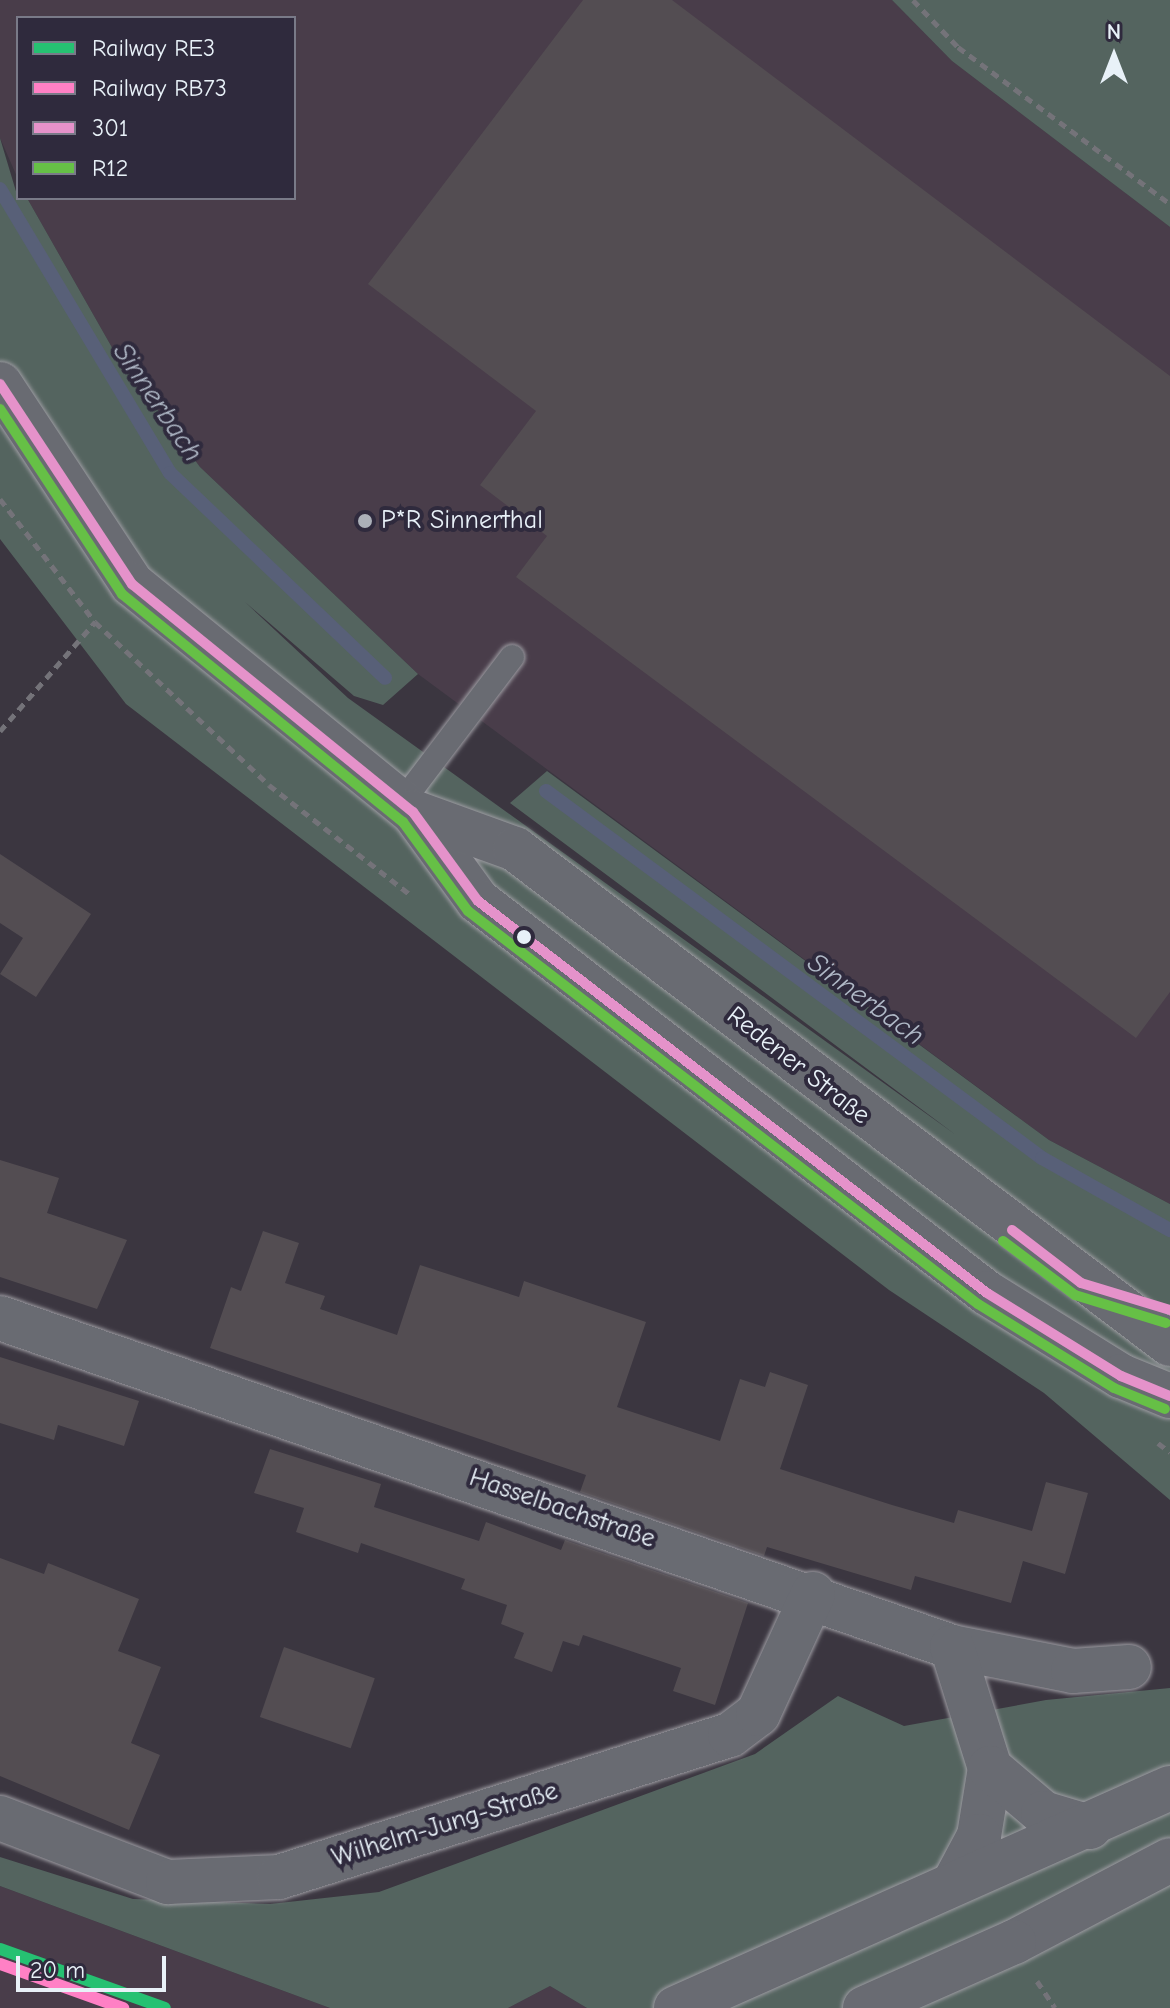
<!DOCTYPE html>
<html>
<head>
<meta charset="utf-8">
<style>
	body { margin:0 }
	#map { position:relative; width:1170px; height:2008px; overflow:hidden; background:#3b3640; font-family:"Comic Neue",sans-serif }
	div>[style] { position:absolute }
	.built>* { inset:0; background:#493d4a }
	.green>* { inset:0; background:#54645f }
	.stream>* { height:14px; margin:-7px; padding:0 7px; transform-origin:7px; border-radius:7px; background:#586078 }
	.building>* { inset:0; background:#534d52; transform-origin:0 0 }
	.path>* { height:5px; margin-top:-2.5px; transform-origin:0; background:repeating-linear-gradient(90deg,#747379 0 8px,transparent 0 14px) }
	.roads { filter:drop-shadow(0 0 2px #9d9ca2) drop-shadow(0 0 2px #9d9ca2) }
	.lane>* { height:24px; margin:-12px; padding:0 12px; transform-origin:12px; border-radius:12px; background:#696b72 }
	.street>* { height:44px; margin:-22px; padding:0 22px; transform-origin:22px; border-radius:22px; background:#696b72 }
	.secondary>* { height:44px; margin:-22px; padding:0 22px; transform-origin:22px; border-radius:22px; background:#696b72 }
	.primary>* { height:44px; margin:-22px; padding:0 22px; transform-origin:22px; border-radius:22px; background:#696b72 }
	.highway>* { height:44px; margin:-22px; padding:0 22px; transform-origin:22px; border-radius:22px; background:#696b72 }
	.bus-1>* { height:10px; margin:-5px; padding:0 5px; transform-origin:5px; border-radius:5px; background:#e592ca }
	.bus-2>* { height:10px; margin:-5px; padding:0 5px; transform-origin:5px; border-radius:5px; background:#66c046 }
	.rail-1>* { height:12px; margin:-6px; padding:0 6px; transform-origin:6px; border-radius:6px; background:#26c172 }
	.rail-2>* { height:12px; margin:-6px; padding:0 6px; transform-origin:6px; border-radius:6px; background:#ff80c5 }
	.dots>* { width:22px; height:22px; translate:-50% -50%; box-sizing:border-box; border:4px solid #2f2a3d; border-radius:50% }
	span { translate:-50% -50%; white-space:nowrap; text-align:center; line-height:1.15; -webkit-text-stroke:8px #2f2a3d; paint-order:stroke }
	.poi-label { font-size:26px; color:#e8f1f8 }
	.left { translate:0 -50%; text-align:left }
	.street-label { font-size:26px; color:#e8f1f8 }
	.water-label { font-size:28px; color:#b0b9c7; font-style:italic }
	.legend { position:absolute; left:16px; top:16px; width:280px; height:184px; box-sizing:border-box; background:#2f2a3d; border:2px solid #797a88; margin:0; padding:10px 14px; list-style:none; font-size:24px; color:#e8f1f8 }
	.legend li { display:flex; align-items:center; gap:16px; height:40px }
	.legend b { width:40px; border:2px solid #797a88 }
	.north { position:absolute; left:1074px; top:16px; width:80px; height:80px; -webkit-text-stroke:6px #2f2a3d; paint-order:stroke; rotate:0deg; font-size:22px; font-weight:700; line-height:32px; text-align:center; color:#e8f1f8 }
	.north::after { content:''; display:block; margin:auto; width:28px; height:36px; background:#e8f1f8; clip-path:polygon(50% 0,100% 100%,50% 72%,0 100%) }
	.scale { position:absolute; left:16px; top:1956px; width:150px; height:36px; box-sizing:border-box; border:4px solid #e8f1f8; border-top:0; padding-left:10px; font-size:24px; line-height:28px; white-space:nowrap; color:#e8f1f8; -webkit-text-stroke:6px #2f2a3d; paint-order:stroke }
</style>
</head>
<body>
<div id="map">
	<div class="built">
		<div style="clip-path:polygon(0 0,892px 0,952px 61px,1170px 227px,1170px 1204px,1049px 1140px,418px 674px,200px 467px,114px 351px,27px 198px,294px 198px,294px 18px,18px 18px,18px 179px,0 138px)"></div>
		<div style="clip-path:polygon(0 1886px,330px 2008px,0 2008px)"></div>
		<div style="clip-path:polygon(550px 1986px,587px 2008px,508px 2008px)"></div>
	</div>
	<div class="green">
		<div style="clip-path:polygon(892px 0,1170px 0,1170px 227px,952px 61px)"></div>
		<div style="clip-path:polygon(0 138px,18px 198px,27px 198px,114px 351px,200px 467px,418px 674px,383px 705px,354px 696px,245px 602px,348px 698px,956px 1135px,510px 803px,547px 771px,1049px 1140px,1170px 1204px,1170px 1500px,1044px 1393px,889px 1290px,126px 704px,0 539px)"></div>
		<div style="clip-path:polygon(1170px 1688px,1170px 2008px,587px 2008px,550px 1986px,508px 2008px,330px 2008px,0 1886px,0 1857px,133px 1899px,270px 1904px,379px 1892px,755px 1754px,838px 1696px,904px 1726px,1046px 1700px)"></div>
	</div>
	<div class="stream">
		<div style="left:0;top:189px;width:331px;rotate:59.1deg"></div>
		<div style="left:170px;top:473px;width:297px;rotate:43.6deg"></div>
		<div style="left:546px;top:791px;width:617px;rotate:36.5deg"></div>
		<div style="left:1042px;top:1158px;width:147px;rotate:29.4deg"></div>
	</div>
	<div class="building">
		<div style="clip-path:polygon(583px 0,672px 0,1170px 376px,1170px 992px,1136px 1038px,516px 577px,547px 536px,480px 485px,536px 411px,368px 284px)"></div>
		<div style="clip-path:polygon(0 854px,91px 914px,36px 997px,0 974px,23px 938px,0 923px)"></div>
		<div style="clip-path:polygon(0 1160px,59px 1178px,47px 1213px,127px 1240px,97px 1309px,0 1277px)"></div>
		<div style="clip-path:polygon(263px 1231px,299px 1243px,285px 1283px,325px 1296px,320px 1309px,397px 1335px,420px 1265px,519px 1297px,524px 1281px,646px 1322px,617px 1407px,720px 1441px,740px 1379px,765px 1387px,770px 1372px,808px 1385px,780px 1469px,892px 1505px,954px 1523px,958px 1510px,1032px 1531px,1046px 1482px,1088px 1493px,1065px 1574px,1023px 1561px,1011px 1603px,915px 1576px,911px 1590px,767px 1547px,764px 1556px,580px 1492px,586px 1475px,210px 1348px,231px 1287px,241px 1291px)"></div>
		<div style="clip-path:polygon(0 1357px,139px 1401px,124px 1446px,58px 1425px,54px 1440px,0 1423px)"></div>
		<div style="clip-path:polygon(270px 1449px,381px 1484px,374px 1507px,479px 1541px,486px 1522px,561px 1550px,565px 1540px,748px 1603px,715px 1705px,673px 1691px,681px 1668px,583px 1635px,579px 1646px,563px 1641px,552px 1672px,514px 1658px,524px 1633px,501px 1624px,507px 1605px,461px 1589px,465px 1579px,361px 1543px,358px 1553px,296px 1532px,304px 1508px,254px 1493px)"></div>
		<div style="clip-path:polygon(0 1558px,44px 1574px,48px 1563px,139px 1599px,118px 1651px,161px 1667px,131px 1743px,160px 1755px,129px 1830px,0 1776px)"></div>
		<div style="left:284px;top:1647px;width:96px;height:74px;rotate:19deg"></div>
	</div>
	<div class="path">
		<div style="left:913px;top:0;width:65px;rotate:46.2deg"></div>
		<div style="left:958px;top:47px;width:264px;rotate:36.5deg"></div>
		<div style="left:0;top:499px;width:155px;rotate:52.3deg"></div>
		<div style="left:95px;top:622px;width:238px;rotate:43.1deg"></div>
		<div style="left:269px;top:785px;width:181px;rotate:37.8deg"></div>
		<div style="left:0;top:731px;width:145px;rotate:-48.9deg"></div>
		<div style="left:1158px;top:1443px;width:15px;rotate:37deg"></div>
		<div style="left:1037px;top:1981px;width:32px;rotate:56deg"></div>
	</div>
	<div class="roads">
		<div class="lane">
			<div style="left:402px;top:802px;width:182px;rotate:-52.8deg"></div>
		</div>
		<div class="street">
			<div style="left:0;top:1318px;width:1007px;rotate:19.06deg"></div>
			<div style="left:952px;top:1647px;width:123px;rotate:11.2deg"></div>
			<div style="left:1073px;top:1671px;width:56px;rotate:-4.1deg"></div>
			<div style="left:0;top:1818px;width:180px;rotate:20.9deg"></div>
			<div style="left:168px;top:1882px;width:111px;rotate:-2.6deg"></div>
			<div style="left:279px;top:1877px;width:473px;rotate:-17.5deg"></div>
			<div style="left:730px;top:1735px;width:35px;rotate:-37deg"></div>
			<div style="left:758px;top:1714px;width:132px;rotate:-65.4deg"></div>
		</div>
		<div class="secondary">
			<div style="left:0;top:384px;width:240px;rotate:56.6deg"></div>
			<div style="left:132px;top:584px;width:362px;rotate:39.1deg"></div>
			<div style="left:413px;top:812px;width:110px;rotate:53.9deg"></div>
			<div style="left:478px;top:901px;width:642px;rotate:37.6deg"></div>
			<div style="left:987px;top:1293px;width:158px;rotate:31.8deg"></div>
			<div style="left:1121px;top:1376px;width:53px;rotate:22.2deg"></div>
			<div style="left:413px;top:812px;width:109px;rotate:19.9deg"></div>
			<div style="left:515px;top:849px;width:821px;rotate:37.08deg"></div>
		</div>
		<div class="primary">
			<div style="left:1014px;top:1942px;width:176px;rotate:-27.7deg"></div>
		</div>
		<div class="highway">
			<div style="left:952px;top:1647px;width:127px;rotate:72.6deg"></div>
			<div style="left:990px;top:1768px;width:69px;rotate:99.2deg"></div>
			<div style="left:979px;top:1836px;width:53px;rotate:118deg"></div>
			<div style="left:990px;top:1768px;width:70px;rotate:40.3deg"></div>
			<div style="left:1043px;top:1813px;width:49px;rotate:16.6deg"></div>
			<div style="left:676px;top:2008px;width:541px;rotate:-24.01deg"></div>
			<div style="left:865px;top:2008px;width:163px;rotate:-23.9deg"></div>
		</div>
	</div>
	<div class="bus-1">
		<div style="left:0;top:384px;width:240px;rotate:56.6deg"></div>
		<div style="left:132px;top:584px;width:362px;rotate:39.1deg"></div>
		<div style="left:413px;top:812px;width:110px;rotate:53.9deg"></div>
		<div style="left:478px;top:901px;width:642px;rotate:37.6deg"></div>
		<div style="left:987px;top:1293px;width:158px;rotate:31.8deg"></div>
		<div style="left:1121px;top:1376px;width:53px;rotate:22.2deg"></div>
		<div style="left:1012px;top:1230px;width:87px;rotate:37.5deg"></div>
		<div style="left:1081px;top:1283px;width:93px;rotate:16.9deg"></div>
	</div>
	<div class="bus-2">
		<div style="left:0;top:409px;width:222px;rotate:56.6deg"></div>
		<div style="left:122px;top:594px;width:362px;rotate:39.1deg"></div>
		<div style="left:403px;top:822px;width:110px;rotate:53.9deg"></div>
		<div style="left:468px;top:911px;width:644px;rotate:37.62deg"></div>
		<div style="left:978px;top:1304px;width:160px;rotate:31.7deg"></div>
		<div style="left:1114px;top:1388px;width:55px;rotate:22.4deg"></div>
		<div style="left:1003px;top:1241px;width:90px;rotate:36.9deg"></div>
		<div style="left:1075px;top:1295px;width:95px;rotate:17.1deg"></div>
	</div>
	<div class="rail-1">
		<div style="left:0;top:1949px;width:175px;rotate:19.7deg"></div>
	</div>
	<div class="rail-2">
		<div style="left:0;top:1964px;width:131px;rotate:19.7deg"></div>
	</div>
	<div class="dots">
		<div style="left:365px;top:521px;background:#abb0b8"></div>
		<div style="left:524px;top:937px;background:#e8f1f8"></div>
	</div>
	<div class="poi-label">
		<span class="left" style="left:381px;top:521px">P*R Sinnerthal</span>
	</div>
	<div class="street-label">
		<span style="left:798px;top:1066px;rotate:38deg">Redener Straße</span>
		<span style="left:562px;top:1509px;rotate:19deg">Hasselbachstraße</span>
		<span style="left:445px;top:1825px;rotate:-17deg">Wilhelm-Jung-Straße</span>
	</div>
	<div class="water-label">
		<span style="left:158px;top:402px;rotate:56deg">Sinnerbach</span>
		<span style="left:866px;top:999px;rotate:36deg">Sinnerbach</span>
	</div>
	<ul class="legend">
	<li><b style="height:10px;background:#26c172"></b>Railway RE3</li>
	<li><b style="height:10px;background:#ff80c5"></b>Railway RB73</li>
	<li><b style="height:10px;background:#e592ca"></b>301</li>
	<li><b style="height:10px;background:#66c046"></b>R12</li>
	</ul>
	<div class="north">N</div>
	<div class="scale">20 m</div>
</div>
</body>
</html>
